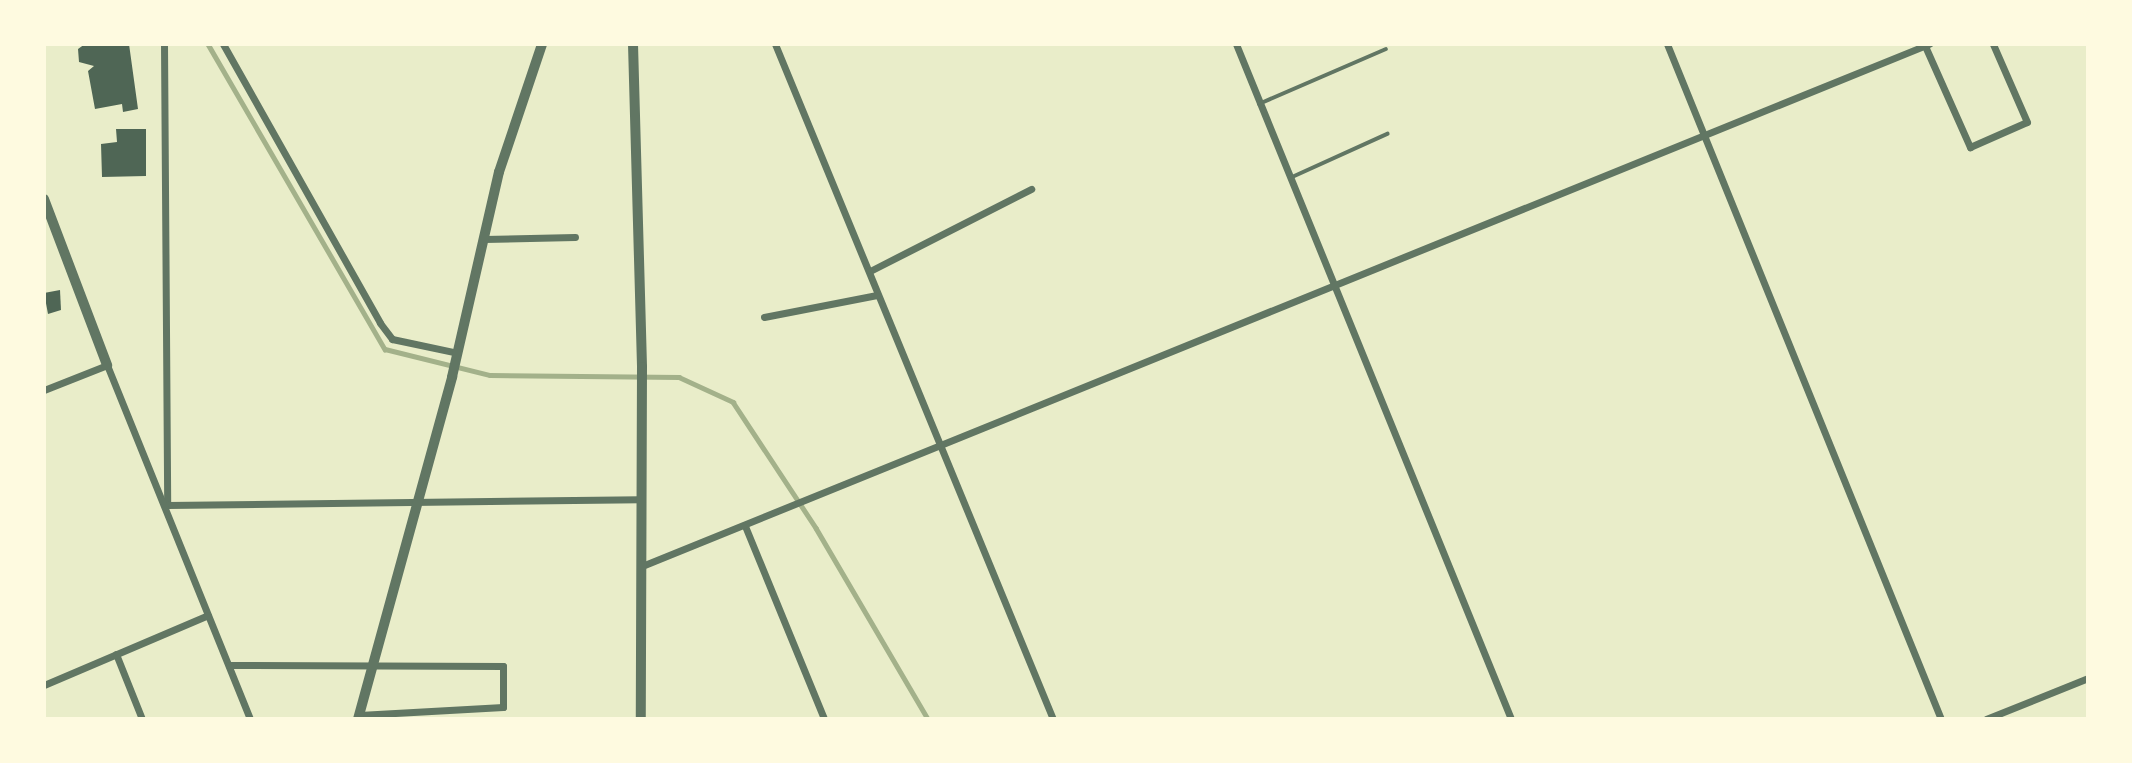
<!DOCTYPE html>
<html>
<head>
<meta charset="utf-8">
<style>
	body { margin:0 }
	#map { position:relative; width:2132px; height:763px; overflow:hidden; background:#e9edc9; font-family:"Crimson Pro",serif }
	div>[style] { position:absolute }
	.stream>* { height:4.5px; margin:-2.25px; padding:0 2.25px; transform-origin:2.25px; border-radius:2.25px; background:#a3b18a }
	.building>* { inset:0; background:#4f6655 }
	.service>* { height:3.5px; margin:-1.75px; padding:0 1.75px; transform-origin:1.75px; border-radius:1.75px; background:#617663 }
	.minor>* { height:7px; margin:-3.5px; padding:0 3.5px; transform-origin:3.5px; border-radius:3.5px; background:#617663 }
	.tertiary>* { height:10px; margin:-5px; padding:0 5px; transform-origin:5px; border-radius:5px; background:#617663 }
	span { translate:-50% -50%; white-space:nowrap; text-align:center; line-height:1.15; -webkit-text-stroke:5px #fefae0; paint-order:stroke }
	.frame { position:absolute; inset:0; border:46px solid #fefae0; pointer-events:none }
</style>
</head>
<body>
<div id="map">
	<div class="stream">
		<div style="left:208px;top:44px;width:353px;rotate:59.9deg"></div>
		<div style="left:385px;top:349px;width:108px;rotate:13.9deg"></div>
		<div style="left:490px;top:375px;width:189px;rotate:0.6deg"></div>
		<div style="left:679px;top:377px;width:60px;rotate:24.8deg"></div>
		<div style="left:733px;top:402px;width:151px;rotate:56.6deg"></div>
		<div style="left:816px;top:528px;width:221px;rotate:59.6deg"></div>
	</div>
	<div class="building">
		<div style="clip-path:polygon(85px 44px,129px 44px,138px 109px,123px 112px,122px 104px,95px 109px,88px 71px,94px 66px,79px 62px,78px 49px)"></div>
		<div style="clip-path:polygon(116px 129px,146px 129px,146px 176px,102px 177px,101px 144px,117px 142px)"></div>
		<div style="clip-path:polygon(60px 290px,61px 310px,48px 314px,44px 293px)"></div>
	</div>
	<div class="service">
		<div style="left:1259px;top:104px;width:138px;rotate:-23.4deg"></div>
		<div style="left:1290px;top:178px;width:107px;rotate:-24.4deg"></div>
	</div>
	<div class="minor">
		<div style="left:164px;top:44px;width:461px;rotate:89.6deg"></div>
		<div style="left:167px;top:505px;width:473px;rotate:-0.7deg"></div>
		<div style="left:223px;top:44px;width:320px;rotate:60.6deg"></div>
		<div style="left:380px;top:323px;width:20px;rotate:53deg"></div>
		<div style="left:392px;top:339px;width:67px;rotate:12deg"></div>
		<div style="left:775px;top:44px;width:730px;rotate:67.62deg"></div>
		<div style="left:1236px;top:44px;width:729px;rotate:67.83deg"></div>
		<div style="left:1667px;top:44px;width:728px;rotate:67.91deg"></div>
		<div style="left:1925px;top:46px;width:111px;rotate:66deg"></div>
		<div style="left:1970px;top:147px;width:62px;rotate:-23.7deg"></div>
		<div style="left:2027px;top:122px;width:85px;rotate:-113.6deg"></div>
		<div style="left:484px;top:239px;width:91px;rotate:-1.3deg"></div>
		<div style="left:870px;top:271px;width:181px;rotate:-27deg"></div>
		<div style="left:764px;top:317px;width:115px;rotate:-11deg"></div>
		<div style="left:44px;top:390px;width:68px;rotate:-21.6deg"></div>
		<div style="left:107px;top:365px;width:382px;rotate:68deg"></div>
		<div style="left:745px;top:526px;width:209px;rotate:67.7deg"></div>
		<div style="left:642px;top:566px;width:1389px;rotate:-22.08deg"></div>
		<div style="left:116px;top:654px;width:70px;rotate:68.2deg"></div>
		<div style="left:229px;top:665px;width:274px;rotate:0.2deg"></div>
		<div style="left:503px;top:666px;width:41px;rotate:90deg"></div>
		<div style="left:503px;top:707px;width:144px;rotate:176.8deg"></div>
		<div style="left:44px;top:685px;width:178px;rotate:-23.1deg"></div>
		<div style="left:1986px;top:719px;width:110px;rotate:-21.9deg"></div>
	</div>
	<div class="tertiary">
		<div style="left:633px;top:44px;width:323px;rotate:88.4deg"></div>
		<div style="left:642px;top:367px;width:352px;rotate:90.2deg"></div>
		<div style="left:44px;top:199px;width:178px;rotate:69.2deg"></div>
		<div style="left:358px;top:719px;width:355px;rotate:-74.6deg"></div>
		<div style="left:452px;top:377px;width:210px;rotate:-77.1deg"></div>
		<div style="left:499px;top:172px;width:135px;rotate:-71.4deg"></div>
	</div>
	<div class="frame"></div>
</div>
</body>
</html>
